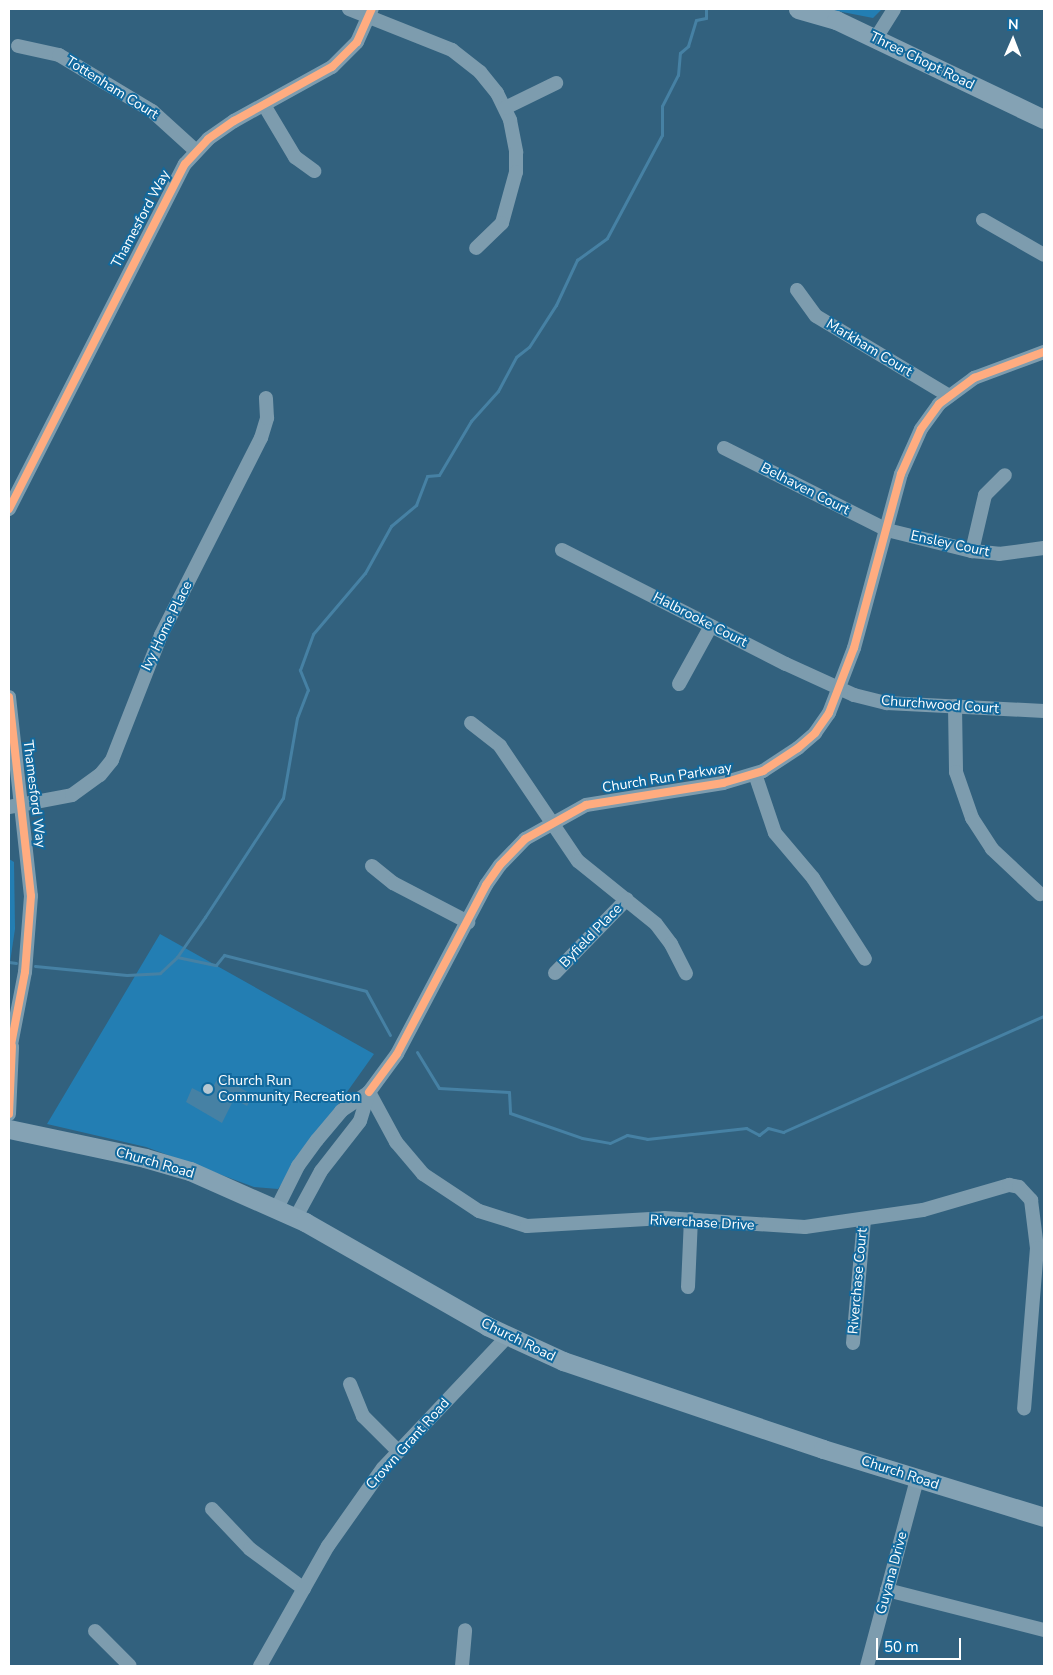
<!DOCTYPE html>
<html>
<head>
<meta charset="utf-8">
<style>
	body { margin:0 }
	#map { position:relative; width:1053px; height:1675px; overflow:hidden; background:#32617e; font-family:"Nunito Sans",sans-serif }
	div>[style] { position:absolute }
	.green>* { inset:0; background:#237eb3 }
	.water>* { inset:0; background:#4681a4 }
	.stream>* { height:3px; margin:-1.5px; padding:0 1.5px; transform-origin:1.5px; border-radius:1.5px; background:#4681a4 }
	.minor>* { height:14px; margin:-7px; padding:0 7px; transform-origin:7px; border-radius:7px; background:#7d9cae }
	.secondary>* { height:19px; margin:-9.5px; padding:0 9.5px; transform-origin:9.5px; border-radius:9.5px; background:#84a2b4 }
	.cycleway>* { height:8px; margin:-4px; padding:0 4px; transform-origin:4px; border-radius:4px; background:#ffac80 }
	.dots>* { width:14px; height:14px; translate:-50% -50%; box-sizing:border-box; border:2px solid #12699d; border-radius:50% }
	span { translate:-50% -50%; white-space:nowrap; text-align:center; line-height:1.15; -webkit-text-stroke:4px #12699d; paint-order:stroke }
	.street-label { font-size:14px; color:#fff }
	.poi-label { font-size:14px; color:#fff }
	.left { translate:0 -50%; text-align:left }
	.frame { position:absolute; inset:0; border:10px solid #fff; pointer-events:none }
	.north { position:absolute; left:988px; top:15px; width:50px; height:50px; -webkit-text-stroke:4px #12699d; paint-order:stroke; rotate:1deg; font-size:14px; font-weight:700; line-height:20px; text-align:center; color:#fff }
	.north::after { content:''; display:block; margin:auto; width:18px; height:22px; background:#fff; clip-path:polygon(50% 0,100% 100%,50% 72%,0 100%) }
	.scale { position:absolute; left:876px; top:1638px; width:85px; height:22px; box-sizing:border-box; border:2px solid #fff; border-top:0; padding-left:6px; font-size:15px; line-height:18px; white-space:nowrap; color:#fff; -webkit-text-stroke:4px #12699d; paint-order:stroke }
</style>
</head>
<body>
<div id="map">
	<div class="green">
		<div style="clip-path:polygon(827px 9px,882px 9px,873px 18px)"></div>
		<div style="clip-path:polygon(9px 859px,14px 862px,15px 929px,9px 969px)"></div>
		<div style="clip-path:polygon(160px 934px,374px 1054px,278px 1189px,254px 1187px,146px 1147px,47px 1124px)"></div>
	</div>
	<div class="water">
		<div style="clip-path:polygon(219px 1076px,253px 1095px,247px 1106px,234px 1099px,222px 1123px,186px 1102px,192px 1088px,208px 1096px)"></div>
	</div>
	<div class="stream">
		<div style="left:177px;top:957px;width:40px;rotate:12deg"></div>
		<div style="left:216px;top:965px;width:13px;rotate:-51deg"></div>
		<div style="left:224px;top:955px;width:146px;rotate:14.2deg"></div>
		<div style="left:366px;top:991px;width:50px;rotate:61.4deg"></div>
		<div style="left:9px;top:962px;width:7px;rotate:8deg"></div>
		<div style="left:35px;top:966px;width:92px;rotate:5.6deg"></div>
		<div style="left:127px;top:975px;width:33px;rotate:-3deg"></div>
		<div style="left:160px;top:973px;width:23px;rotate:-43deg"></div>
		<div style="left:177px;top:957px;width:49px;rotate:-55deg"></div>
		<div style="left:205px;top:917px;width:142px;rotate:-56.8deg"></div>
		<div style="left:283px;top:798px;width:81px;rotate:-80.1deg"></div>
		<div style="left:297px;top:718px;width:30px;rotate:-69deg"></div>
		<div style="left:308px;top:690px;width:22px;rotate:-112deg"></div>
		<div style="left:300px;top:670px;width:38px;rotate:-70deg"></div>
		<div style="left:313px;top:634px;width:80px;rotate:-49.6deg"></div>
		<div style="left:365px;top:573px;width:54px;rotate:-61deg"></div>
		<div style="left:391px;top:526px;width:33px;rotate:-40deg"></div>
		<div style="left:416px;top:505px;width:31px;rotate:-69deg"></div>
		<div style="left:427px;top:476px;width:12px;rotate:-5deg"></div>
		<div style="left:439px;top:475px;width:63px;rotate:-59.3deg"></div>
		<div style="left:471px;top:421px;width:40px;rotate:-48deg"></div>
		<div style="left:498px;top:391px;width:38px;rotate:-62deg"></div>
		<div style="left:516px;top:357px;width:16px;rotate:-38deg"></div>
		<div style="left:529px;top:347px;width:50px;rotate:-57.3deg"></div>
		<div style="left:556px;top:305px;width:50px;rotate:-65deg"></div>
		<div style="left:577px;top:260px;width:37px;rotate:-36deg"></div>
		<div style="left:607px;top:238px;width:117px;rotate:-61.9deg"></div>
		<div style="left:662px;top:135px;width:29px;rotate:-90deg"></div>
		<div style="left:662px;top:106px;width:35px;rotate:-63deg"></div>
		<div style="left:678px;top:75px;width:22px;rotate:-85deg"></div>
		<div style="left:680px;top:53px;width:11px;rotate:-41deg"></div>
		<div style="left:688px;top:46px;width:27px;rotate:-73deg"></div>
		<div style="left:696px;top:20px;width:10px;rotate:-11deg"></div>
		<div style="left:706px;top:18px;width:9px;rotate:-90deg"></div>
		<div style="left:417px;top:1052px;width:42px;rotate:58.6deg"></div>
		<div style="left:439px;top:1088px;width:70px;rotate:3.3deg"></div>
		<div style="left:509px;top:1092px;width:21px;rotate:87deg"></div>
		<div style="left:510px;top:1113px;width:76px;rotate:19.1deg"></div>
		<div style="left:582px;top:1138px;width:28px;rotate:10deg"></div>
		<div style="left:610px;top:1143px;width:19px;rotate:-25deg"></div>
		<div style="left:627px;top:1135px;width:20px;rotate:11deg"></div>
		<div style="left:647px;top:1139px;width:100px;rotate:-6.3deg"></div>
		<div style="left:746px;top:1128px;width:15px;rotate:28deg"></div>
		<div style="left:759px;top:1135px;width:11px;rotate:-38deg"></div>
		<div style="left:768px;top:1128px;width:16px;rotate:15deg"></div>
		<div style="left:783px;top:1132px;width:286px;rotate:-24deg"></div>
	</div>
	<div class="minor">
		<div style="left:349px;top:9px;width:111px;rotate:21.7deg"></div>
		<div style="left:452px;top:50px;width:36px;rotate:38deg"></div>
		<div style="left:480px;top:72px;width:27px;rotate:51deg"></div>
		<div style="left:497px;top:93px;width:30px;rotate:64deg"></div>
		<div style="left:510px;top:120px;width:33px;rotate:79deg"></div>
		<div style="left:516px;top:152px;width:20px;rotate:90deg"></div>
		<div style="left:516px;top:172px;width:53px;rotate:105.4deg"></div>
		<div style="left:502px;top:223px;width:36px;rotate:136deg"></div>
		<div style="left:876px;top:38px;width:34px;rotate:-58deg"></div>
		<div style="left:18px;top:46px;width:42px;rotate:12.4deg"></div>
		<div style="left:59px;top:55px;width:109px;rotate:31.1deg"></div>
		<div style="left:152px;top:111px;width:58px;rotate:42.2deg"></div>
		<div style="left:264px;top:105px;width:61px;rotate:59.2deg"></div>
		<div style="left:295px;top:157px;width:24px;rotate:36deg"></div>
		<div style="left:505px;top:108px;width:57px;rotate:-26.1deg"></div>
		<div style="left:983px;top:220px;width:70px;rotate:29.8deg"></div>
		<div style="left:797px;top:290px;width:32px;rotate:54deg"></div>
		<div style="left:816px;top:316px;width:155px;rotate:31deg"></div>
		<div style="left:724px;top:448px;width:182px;rotate:26.7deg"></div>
		<div style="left:887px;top:530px;width:88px;rotate:13.9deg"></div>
		<div style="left:972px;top:551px;width:27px;rotate:6deg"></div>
		<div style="left:999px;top:554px;width:45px;rotate:-7.6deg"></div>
		<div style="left:9px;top:509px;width:387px;rotate:-63deg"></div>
		<div style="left:185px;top:164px;width:34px;rotate:-47deg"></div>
		<div style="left:208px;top:139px;width:32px;rotate:-35deg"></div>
		<div style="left:234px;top:121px;width:112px;rotate:-28.9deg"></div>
		<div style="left:332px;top:67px;width:35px;rotate:-45deg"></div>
		<div style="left:357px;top:42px;width:36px;rotate:-66deg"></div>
		<div style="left:562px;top:550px;width:251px;rotate:27deg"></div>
		<div style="left:786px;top:664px;width:75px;rotate:24.5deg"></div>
		<div style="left:854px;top:695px;width:34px;rotate:14deg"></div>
		<div style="left:887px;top:703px;width:157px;rotate:2.9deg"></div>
		<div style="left:972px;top:551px;width:57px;rotate:-76.9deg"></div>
		<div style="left:985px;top:495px;width:28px;rotate:-45deg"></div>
		<div style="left:679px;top:684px;width:66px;rotate:-61.1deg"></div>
		<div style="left:9px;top:697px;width:200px;rotate:83.7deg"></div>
		<div style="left:31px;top:896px;width:76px;rotate:94.5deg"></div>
		<div style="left:25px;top:972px;width:85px;rotate:100.9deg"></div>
		<div style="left:955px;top:706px;width:66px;rotate:89.1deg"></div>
		<div style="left:956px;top:772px;width:49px;rotate:70.8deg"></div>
		<div style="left:972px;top:818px;width:37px;rotate:57deg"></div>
		<div style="left:992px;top:849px;width:66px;rotate:43.2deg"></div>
		<div style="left:471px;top:723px;width:37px;rotate:38deg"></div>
		<div style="left:500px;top:746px;width:139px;rotate:55.9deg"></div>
		<div style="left:578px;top:861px;width:100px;rotate:38.9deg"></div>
		<div style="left:656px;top:924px;width:25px;rotate:53deg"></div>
		<div style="left:671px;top:944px;width:33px;rotate:63deg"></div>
		<div style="left:755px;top:774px;width:62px;rotate:71.3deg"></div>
		<div style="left:775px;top:833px;width:59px;rotate:49.8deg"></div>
		<div style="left:813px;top:878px;width:96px;rotate:57.3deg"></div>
		<div style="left:9px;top:807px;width:64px;rotate:-10.8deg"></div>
		<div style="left:72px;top:795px;width:34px;rotate:-36deg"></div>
		<div style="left:100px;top:775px;width:19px;rotate:-51deg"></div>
		<div style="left:112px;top:760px;width:134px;rotate:-68.6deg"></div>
		<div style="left:161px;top:635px;width:221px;rotate:-63.1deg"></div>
		<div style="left:261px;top:438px;width:21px;rotate:-73deg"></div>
		<div style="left:267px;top:418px;width:20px;rotate:-93deg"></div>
		<div style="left:372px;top:866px;width:27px;rotate:39deg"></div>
		<div style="left:393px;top:883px;width:85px;rotate:27.5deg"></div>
		<div style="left:555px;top:973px;width:103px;rotate:-45.8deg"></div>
		<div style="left:369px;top:1092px;width:57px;rotate:61.6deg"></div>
		<div style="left:396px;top:1142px;width:42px;rotate:49.8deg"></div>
		<div style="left:423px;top:1174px;width:67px;rotate:33.5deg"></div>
		<div style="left:479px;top:1211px;width:50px;rotate:17.4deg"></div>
		<div style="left:527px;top:1226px;width:137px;rotate:-3.3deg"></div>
		<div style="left:664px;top:1218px;width:141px;rotate:3.7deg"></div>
		<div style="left:805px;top:1227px;width:119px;rotate:-8.2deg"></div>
		<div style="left:923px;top:1210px;width:90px;rotate:-16.2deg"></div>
		<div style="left:1009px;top:1185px;width:10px;rotate:11deg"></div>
		<div style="left:1019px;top:1187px;width:18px;rotate:47deg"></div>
		<div style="left:1031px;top:1200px;width:48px;rotate:82.9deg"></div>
		<div style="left:1037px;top:1248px;width:161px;rotate:94.6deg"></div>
		<div style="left:9px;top:1114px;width:67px;rotate:-87.4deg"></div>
		<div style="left:277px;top:1208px;width:47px;rotate:-63.4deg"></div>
		<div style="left:298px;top:1166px;width:32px;rotate:-54deg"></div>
		<div style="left:317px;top:1140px;width:38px;rotate:-50deg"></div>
		<div style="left:341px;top:1111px;width:34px;rotate:-34deg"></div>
		<div style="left:369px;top:1092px;width:47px;rotate:-53.6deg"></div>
		<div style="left:397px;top:1054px;width:191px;rotate:-62.2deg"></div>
		<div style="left:486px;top:885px;width:24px;rotate:-55deg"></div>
		<div style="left:500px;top:865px;width:36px;rotate:-46deg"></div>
		<div style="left:525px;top:839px;width:70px;rotate:-29.1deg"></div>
		<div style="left:586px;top:805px;width:139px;rotate:-9.1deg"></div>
		<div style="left:723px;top:783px;width:42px;rotate:-16.7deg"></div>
		<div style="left:763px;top:771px;width:42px;rotate:-33.3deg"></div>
		<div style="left:798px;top:748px;width:23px;rotate:-41deg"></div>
		<div style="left:815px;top:733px;width:24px;rotate:-55deg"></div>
		<div style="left:829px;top:713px;width:70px;rotate:-69deg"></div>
		<div style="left:854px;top:648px;width:180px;rotate:-74.9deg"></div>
		<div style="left:901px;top:474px;width:49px;rotate:-66deg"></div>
		<div style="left:921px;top:429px;width:31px;rotate:-54deg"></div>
		<div style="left:939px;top:404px;width:44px;rotate:-36.6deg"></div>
		<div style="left:974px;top:378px;width:75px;rotate:-20.4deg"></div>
		<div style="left:296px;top:1217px;width:52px;rotate:-61.5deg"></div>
		<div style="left:321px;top:1171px;width:63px;rotate:-52deg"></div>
		<div style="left:360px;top:1121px;width:30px;rotate:-73deg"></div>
		<div style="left:688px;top:1287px;width:68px;rotate:-87.5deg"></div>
		<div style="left:853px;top:1343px;width:124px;rotate:-84.9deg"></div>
		<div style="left:350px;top:1384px;width:35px;rotate:68deg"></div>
		<div style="left:363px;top:1416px;width:49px;rotate:45deg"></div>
		<div style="left:212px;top:1509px;width:55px;rotate:46.5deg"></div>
		<div style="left:250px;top:1549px;width:67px;rotate:36.5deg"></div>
		<div style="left:887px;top:1590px;width:162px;rotate:14.3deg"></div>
		<div style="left:95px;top:1631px;width:49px;rotate:45deg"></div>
		<div style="left:260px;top:1666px;width:138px;rotate:-60.5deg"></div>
		<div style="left:328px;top:1546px;width:95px;rotate:-54.8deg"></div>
		<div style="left:383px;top:1468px;width:182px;rotate:-46.6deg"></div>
		<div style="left:462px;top:1666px;width:36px;rotate:-85deg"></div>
		<div style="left:867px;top:1666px;width:194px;rotate:-75deg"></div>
	</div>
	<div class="secondary">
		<div style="left:798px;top:9px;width:40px;rotate:16deg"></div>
		<div style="left:836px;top:20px;width:230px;rotate:25.5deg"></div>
		<div style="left:9px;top:1129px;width:139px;rotate:12deg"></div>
		<div style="left:145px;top:1158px;width:47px;rotate:16.1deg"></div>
		<div style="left:190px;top:1171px;width:126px;rotate:23.9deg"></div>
		<div style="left:305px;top:1222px;width:210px;rotate:29.7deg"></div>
		<div style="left:487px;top:1326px;width:84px;rotate:24.7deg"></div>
		<div style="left:563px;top:1361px;width:274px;rotate:18.7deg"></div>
		<div style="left:823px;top:1449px;width:231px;rotate:17.1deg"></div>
	</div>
	<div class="cycleway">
		<div style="left:9px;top:509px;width:387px;rotate:-63deg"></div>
		<div style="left:185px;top:164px;width:34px;rotate:-47deg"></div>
		<div style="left:208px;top:139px;width:32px;rotate:-35deg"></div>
		<div style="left:234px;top:121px;width:112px;rotate:-28.9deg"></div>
		<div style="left:332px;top:67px;width:35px;rotate:-45deg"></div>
		<div style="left:357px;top:42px;width:36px;rotate:-66deg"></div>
		<div style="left:9px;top:697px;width:200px;rotate:83.7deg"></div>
		<div style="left:31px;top:896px;width:76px;rotate:94.5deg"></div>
		<div style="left:25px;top:972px;width:85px;rotate:100.9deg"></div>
		<div style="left:369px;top:1092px;width:47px;rotate:-53.6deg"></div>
		<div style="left:397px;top:1054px;width:191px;rotate:-62.2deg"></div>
		<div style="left:486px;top:885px;width:24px;rotate:-55deg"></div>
		<div style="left:500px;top:865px;width:36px;rotate:-46deg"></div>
		<div style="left:525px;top:839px;width:70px;rotate:-29.1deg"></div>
		<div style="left:586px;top:805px;width:139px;rotate:-9.1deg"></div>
		<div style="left:723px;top:783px;width:42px;rotate:-16.7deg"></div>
		<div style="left:763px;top:771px;width:42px;rotate:-33.3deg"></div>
		<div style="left:798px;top:748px;width:23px;rotate:-41deg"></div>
		<div style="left:815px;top:733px;width:24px;rotate:-55deg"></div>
		<div style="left:829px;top:713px;width:70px;rotate:-69deg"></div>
		<div style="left:854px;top:648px;width:180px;rotate:-74.9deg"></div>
		<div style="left:901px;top:474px;width:49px;rotate:-66deg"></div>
		<div style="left:921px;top:429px;width:31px;rotate:-54deg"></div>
		<div style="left:939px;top:404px;width:44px;rotate:-36.6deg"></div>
		<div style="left:974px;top:378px;width:75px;rotate:-20.4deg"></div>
		<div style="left:9px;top:1114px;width:68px;rotate:-87.5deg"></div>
	</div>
	<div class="dots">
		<div style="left:208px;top:1089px;background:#b7c8d2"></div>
	</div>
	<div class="street-label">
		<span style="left:922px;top:61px;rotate:26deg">Three Chopt Road</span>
		<span style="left:112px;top:88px;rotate:32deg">Tottenham Court</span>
		<span style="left:141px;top:219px;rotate:-62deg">Thamesford Way</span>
		<span style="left:869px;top:348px;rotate:31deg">Markham Court</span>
		<span style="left:805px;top:489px;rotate:27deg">Belhaven Court</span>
		<span style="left:950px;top:544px;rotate:12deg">Ensley Court</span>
		<span style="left:700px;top:620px;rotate:27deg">Halbrooke Court</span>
		<span style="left:167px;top:626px;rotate:-64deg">Ivy Home Place</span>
		<span style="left:940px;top:705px;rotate:4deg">Churchwood Court</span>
		<span style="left:667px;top:778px;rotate:-9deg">Church Run Parkway</span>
		<span style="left:34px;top:794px;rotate:83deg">Thamesford Way</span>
		<span style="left:591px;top:936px;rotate:-46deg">Byfield Place</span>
		<span style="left:155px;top:1163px;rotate:16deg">Church Road</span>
		<span style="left:702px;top:1223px;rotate:3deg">Riverchase Drive</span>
		<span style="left:858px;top:1281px;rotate:-85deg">Riverchase Court</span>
		<span style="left:518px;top:1340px;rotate:26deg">Church Road</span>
		<span style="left:408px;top:1444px;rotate:-48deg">Crown Grant Road</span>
		<span style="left:900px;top:1473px;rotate:18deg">Church Road</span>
		<span style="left:892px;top:1573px;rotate:-75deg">Guyana Drive</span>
	</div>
	<div class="poi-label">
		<span class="left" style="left:218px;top:1089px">Church Run<br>Community Recreation</span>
	</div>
	<div class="frame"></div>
	<div class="north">N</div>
	<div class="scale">50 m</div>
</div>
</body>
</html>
